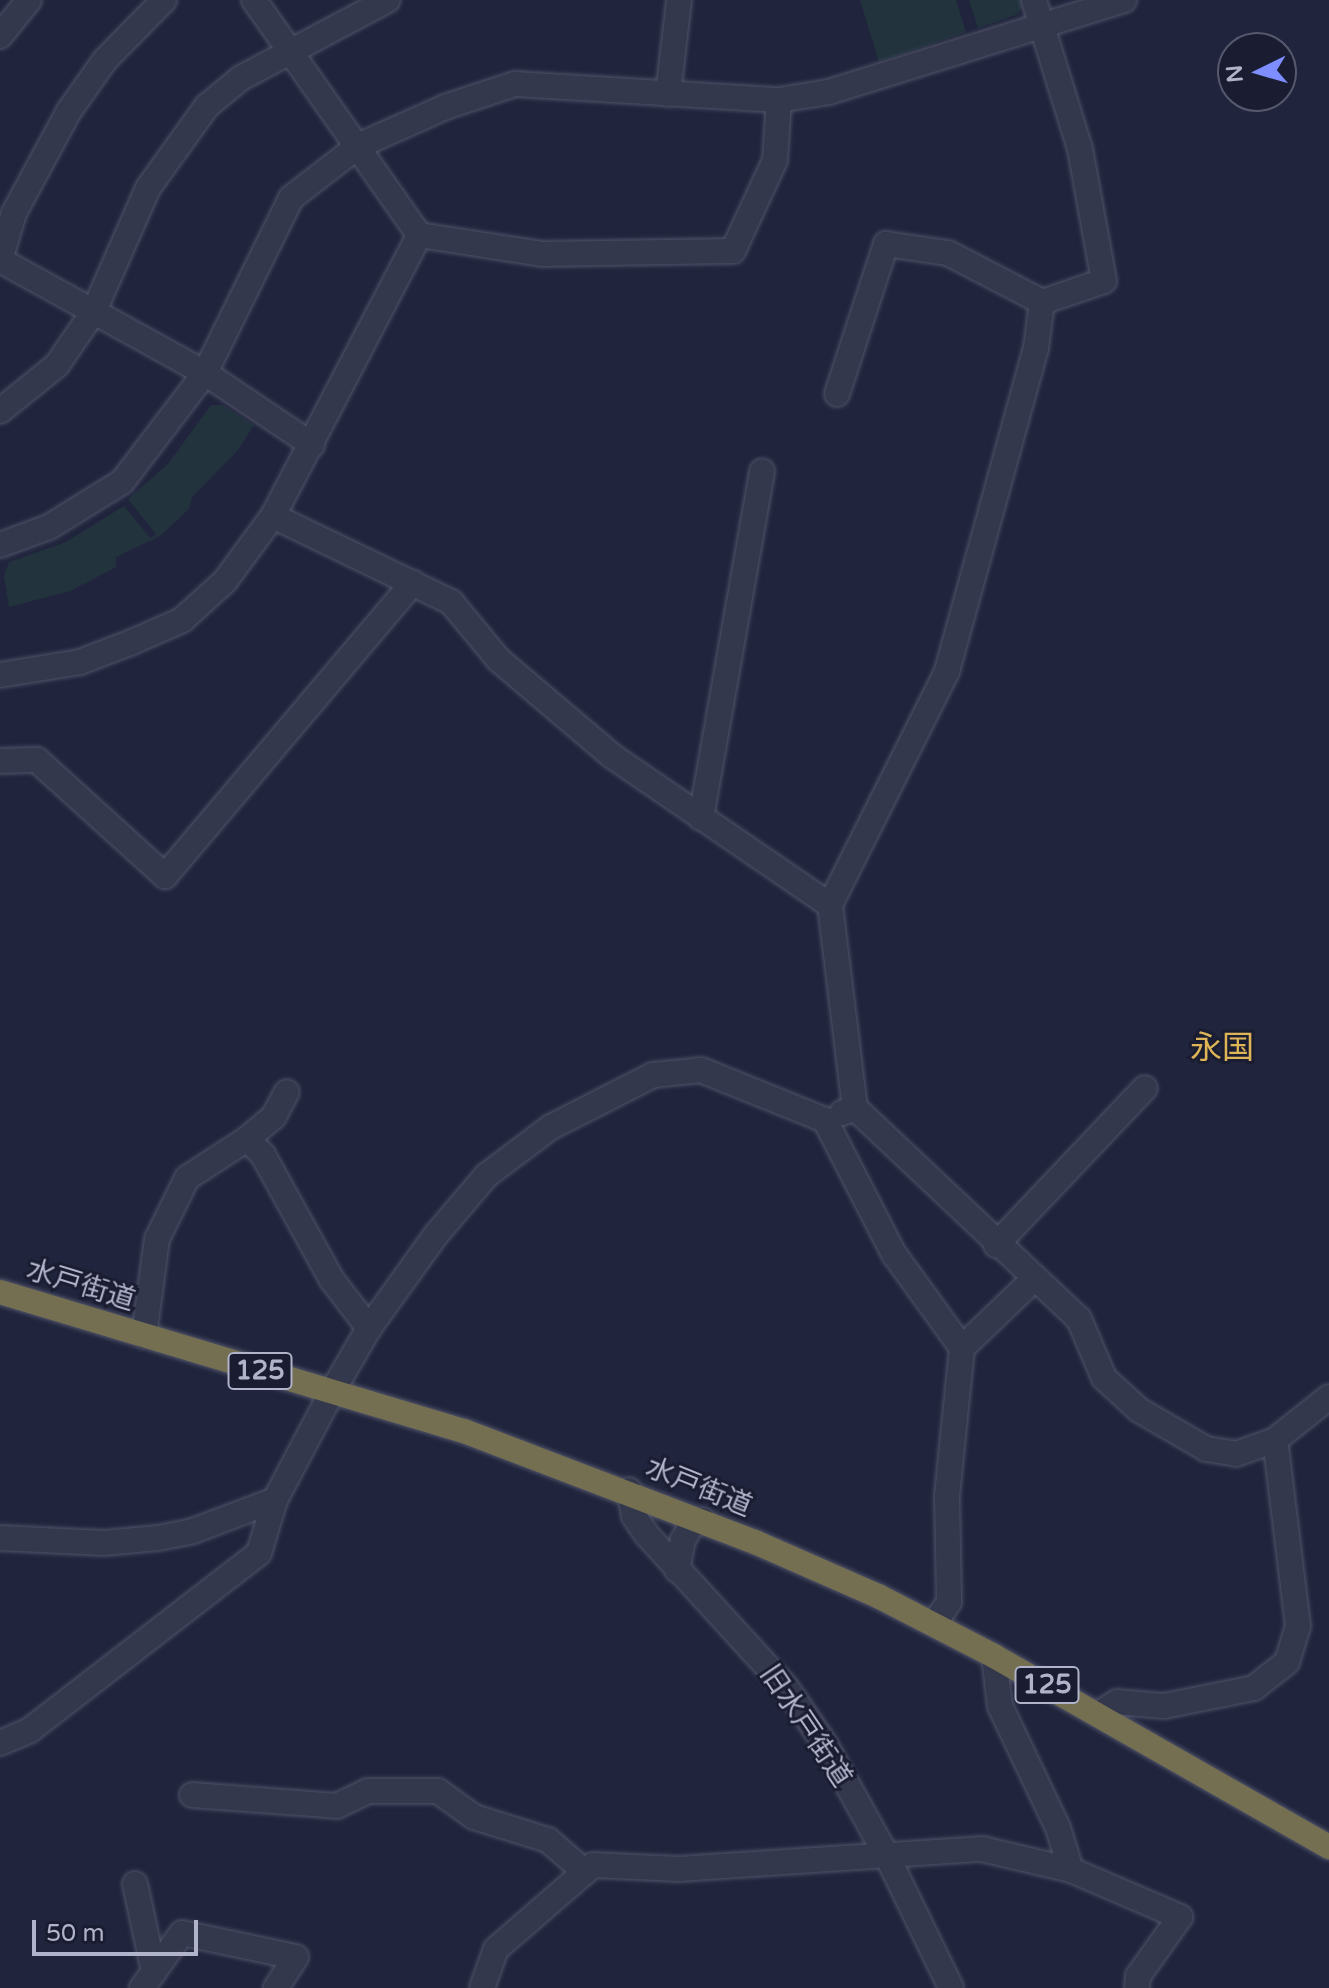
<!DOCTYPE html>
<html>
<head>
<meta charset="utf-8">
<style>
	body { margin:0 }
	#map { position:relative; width:1329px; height:1988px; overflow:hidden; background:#20253d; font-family:"Varela Round","Noto Sans JP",sans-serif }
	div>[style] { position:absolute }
	.green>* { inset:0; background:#22333e }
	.roads { filter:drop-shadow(0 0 2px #505368) drop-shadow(0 0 2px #505368) }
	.minor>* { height:24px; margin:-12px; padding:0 12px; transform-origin:12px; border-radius:12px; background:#34384d }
	.highway>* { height:24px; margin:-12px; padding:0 12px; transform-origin:12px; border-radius:12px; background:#746f51 }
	span { translate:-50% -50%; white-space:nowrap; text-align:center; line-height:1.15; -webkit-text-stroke:6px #1a1d32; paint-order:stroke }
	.shield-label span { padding:2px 6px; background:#1a1d32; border:2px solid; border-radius:6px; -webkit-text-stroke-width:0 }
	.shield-label { font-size:26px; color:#b0b3c9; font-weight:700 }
	.street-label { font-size:28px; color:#b0b3c9 }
	.quarter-label { font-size:32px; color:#ddb557 }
	.north { position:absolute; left:1217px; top:32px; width:80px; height:80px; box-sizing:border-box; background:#1a1d32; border:2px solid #56596e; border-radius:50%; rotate:265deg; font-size:22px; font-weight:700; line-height:32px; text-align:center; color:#b0b3c9 }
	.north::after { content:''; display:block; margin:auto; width:28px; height:36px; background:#7e8dff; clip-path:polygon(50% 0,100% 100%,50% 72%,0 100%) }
	.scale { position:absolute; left:32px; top:1920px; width:166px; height:36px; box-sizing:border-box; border:4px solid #b0b3c9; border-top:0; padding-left:10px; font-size:24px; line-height:28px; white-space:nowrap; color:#b0b3c9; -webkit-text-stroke:6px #1a1d32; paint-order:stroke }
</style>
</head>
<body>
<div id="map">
	<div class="green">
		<div style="clip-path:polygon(860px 0,956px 0,966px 32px,879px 62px)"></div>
		<div style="clip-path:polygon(969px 0,1025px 0,1025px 1px,1018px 14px,978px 28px)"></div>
		<div style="clip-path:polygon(211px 405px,223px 405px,254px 425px,238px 450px,192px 497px,189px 509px,160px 536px,116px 557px,116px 567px,103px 574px,70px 591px,9px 607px,4px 576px,9px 562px,66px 542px,124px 506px,150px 538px,156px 534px,128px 499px,168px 464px)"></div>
	</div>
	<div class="roads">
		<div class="minor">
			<div style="left:254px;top:0;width:287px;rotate:54.9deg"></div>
			<div style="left:419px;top:235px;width:124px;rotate:8.8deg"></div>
			<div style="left:542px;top:254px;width:191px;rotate:-0.9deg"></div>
			<div style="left:733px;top:251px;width:100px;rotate:-65.2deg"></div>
			<div style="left:775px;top:160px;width:60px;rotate:-86.2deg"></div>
			<div style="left:0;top:36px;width:46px;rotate:-51.1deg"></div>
			<div style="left:668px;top:94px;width:95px;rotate:-83.3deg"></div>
			<div style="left:0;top:260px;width:234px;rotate:28.9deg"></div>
			<div style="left:205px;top:373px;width:129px;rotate:33.9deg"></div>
			<div style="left:0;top:260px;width:49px;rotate:-73.4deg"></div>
			<div style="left:14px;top:213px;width:116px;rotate:-61.7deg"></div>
			<div style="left:69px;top:111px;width:62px;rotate:-54.8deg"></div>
			<div style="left:105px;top:60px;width:84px;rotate:-45.5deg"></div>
			<div style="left:837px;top:394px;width:158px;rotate:-71.9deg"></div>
			<div style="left:886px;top:244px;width:63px;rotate:8.3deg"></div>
			<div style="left:948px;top:253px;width:106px;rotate:27.5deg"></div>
			<div style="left:0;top:411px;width:73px;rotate:-38.9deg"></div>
			<div style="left:57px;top:365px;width:65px;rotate:-55.6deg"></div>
			<div style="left:94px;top:311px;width:134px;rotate:-66.3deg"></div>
			<div style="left:148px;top:188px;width:101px;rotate:-54.3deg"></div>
			<div style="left:207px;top:106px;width:44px;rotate:-39.5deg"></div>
			<div style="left:241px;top:78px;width:166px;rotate:-28deg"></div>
			<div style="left:273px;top:516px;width:198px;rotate:25.8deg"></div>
			<div style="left:451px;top:602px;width:75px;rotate:50.4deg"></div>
			<div style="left:499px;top:660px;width:148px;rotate:40.3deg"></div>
			<div style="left:612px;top:756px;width:264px;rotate:34.4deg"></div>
			<div style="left:830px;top:905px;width:205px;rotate:83deg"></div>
			<div style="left:0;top:545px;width:52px;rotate:-20.2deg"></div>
			<div style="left:49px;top:527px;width:86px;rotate:-31.7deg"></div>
			<div style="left:122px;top:482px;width:137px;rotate:-52.7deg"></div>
			<div style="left:205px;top:373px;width:195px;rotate:-63.8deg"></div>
			<div style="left:291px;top:198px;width:85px;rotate:-37.8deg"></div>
			<div style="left:358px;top:146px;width:95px;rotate:-24.1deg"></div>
			<div style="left:445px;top:107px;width:74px;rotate:-18.2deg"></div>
			<div style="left:515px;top:84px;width:264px;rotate:3.5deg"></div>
			<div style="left:779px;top:100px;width:51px;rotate:-9.1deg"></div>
			<div style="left:829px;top:92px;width:309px;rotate:-17.3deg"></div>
			<div style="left:0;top:675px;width:81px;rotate:-9.2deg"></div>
			<div style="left:80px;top:662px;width:56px;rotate:-21deg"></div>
			<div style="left:132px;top:642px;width:55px;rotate:-23.7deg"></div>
			<div style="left:182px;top:620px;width:58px;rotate:-42.2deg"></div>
			<div style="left:225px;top:581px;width:81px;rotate:-53.6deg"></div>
			<div style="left:273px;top:516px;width:317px;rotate:-62.5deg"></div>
			<div style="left:0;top:761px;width:37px;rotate:-2deg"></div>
			<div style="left:37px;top:760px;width:173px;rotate:42.2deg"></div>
			<div style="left:165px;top:876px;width:384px;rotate:-49.8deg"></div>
			<div style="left:701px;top:818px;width:352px;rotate:-80deg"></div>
			<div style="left:830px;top:905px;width:262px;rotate:-63.4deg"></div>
			<div style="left:947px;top:671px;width:335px;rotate:-74.6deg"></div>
			<div style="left:1036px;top:348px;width:46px;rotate:-82.6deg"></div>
			<div style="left:1042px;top:302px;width:65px;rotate:-18.7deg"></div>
			<div style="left:1104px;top:281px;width:134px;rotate:-100.3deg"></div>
			<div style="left:1080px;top:149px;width:156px;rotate:-107.2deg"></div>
			<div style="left:842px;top:1113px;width:14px;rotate:-21deg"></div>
			<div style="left:855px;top:1108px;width:308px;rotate:43.3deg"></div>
			<div style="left:1079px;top:1319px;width:64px;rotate:67deg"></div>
			<div style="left:1104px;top:1378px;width:47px;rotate:42.4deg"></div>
			<div style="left:1139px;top:1410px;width:78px;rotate:30.2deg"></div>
			<div style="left:1206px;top:1449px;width:30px;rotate:9deg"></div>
			<div style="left:1236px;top:1454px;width:41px;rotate:-19.7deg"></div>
			<div style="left:1275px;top:1440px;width:69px;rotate:-38.5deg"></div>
			<div style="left:247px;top:1139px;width:23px;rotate:45deg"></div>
			<div style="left:263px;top:1155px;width:143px;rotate:61.1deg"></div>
			<div style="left:332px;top:1280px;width:61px;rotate:52.4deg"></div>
			<div style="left:996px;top:1245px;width:216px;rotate:-46.5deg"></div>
			<div style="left:144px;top:1336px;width:98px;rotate:-82.4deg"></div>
			<div style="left:157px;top:1239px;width:68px;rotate:-63.8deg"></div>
			<div style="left:187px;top:1178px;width:72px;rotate:-33deg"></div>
			<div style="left:247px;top:1139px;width:35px;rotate:-40deg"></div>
			<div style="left:274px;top:1116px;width:27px;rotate:-62deg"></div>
			<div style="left:962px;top:1348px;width:100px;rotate:-43.8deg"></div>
			<div style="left:629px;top:1490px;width:26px;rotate:79deg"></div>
			<div style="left:634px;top:1516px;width:23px;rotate:56deg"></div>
			<div style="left:647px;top:1535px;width:206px;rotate:47.6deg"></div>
			<div style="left:786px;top:1687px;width:69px;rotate:55.6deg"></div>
			<div style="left:825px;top:1744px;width:130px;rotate:61.1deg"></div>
			<div style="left:888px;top:1858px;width:144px;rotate:64.1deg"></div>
			<div style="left:0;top:1538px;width:104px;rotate:2.8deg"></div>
			<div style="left:104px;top:1543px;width:54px;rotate:-5.3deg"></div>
			<div style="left:158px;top:1538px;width:36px;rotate:-11deg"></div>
			<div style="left:193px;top:1531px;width:88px;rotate:-20.7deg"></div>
			<div style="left:677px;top:1570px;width:31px;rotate:-79deg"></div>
			<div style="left:683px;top:1540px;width:16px;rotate:-60deg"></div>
			<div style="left:691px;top:1526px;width:13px;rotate:-27deg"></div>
			<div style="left:994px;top:1656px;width:50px;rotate:83.2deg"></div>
			<div style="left:1000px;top:1706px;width:135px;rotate:64.6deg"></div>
			<div style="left:1058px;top:1828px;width:44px;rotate:72.8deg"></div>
			<div style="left:1100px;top:1713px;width:20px;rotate:-33deg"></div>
			<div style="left:1117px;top:1702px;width:47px;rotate:4.9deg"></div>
			<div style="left:1164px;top:1706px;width:92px;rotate:-11.3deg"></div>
			<div style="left:1254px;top:1688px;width:42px;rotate:-38.2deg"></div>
			<div style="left:1287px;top:1662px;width:38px;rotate:-73deg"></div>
			<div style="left:1298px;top:1626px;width:187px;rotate:-97deg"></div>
			<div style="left:0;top:1743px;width:33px;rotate:-23deg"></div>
			<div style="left:30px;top:1730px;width:289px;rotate:-37.7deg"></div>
			<div style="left:259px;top:1553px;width:55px;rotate:-73.2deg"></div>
			<div style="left:275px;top:1500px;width:122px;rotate:-62.2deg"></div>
			<div style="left:332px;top:1392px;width:74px;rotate:-60deg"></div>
			<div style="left:369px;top:1328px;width:113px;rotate:-54.3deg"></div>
			<div style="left:435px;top:1236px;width:80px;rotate:-49.6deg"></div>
			<div style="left:487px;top:1175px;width:80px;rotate:-36.9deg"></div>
			<div style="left:551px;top:1127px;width:114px;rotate:-27deg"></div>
			<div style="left:653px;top:1075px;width:48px;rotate:-5.9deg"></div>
			<div style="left:701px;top:1070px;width:134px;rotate:22deg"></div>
			<div style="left:825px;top:1120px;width:151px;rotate:62.8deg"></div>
			<div style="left:894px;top:1254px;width:116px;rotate:54.1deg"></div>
			<div style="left:962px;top:1348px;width:149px;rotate:95.8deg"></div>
			<div style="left:947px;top:1496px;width:106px;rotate:88.9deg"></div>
			<div style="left:949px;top:1602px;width:27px;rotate:124deg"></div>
			<div style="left:192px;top:1795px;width:145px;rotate:4.3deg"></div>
			<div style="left:337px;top:1806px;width:34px;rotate:-26deg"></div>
			<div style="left:368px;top:1791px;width:70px"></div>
			<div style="left:438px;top:1791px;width:44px;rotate:35.8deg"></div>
			<div style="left:474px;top:1817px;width:77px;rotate:17.3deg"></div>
			<div style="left:548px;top:1840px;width:49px;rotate:40.9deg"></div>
			<div style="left:135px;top:1884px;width:90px;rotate:77.8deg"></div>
			<div style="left:142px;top:1988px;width:68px;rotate:-54deg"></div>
			<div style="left:182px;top:1933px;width:116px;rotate:11.9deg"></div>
			<div style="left:296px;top:1957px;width:37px;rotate:123deg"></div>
			<div style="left:482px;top:1988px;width:41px;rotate:-70.3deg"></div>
			<div style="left:496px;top:1949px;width:128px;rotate:-40.9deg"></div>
			<div style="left:593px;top:1865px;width:86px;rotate:2.7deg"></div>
			<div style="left:679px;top:1869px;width:304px;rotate:-3.8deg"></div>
			<div style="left:982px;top:1849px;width:91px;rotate:13.3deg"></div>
			<div style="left:1071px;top:1870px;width:119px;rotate:23.3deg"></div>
			<div style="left:1180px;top:1917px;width:72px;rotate:125.4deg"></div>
			<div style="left:1138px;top:1976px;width:12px;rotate:95deg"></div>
		</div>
		<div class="highway">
			<div style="left:0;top:1292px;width:484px;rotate:16.7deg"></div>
			<div style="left:464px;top:1431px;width:311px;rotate:20.9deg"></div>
			<div style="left:755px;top:1542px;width:134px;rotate:23.7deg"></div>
			<div style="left:878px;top:1596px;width:131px;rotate:27.3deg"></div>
			<div style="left:994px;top:1656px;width:386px;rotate:29.7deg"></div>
		</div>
	</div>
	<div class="shield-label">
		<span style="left:260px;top:1371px">125</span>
		<span style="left:1047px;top:1685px">125</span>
	</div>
	<div class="street-label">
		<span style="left:81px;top:1285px;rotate:17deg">水戸街道</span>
		<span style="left:699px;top:1487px;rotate:22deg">水戸街道</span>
		<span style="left:806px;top:1726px;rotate:56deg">旧水戸街道</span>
	</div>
	<div class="quarter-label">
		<span style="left:1222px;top:1048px">永国</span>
	</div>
	<div class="north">N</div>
	<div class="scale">50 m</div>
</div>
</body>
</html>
